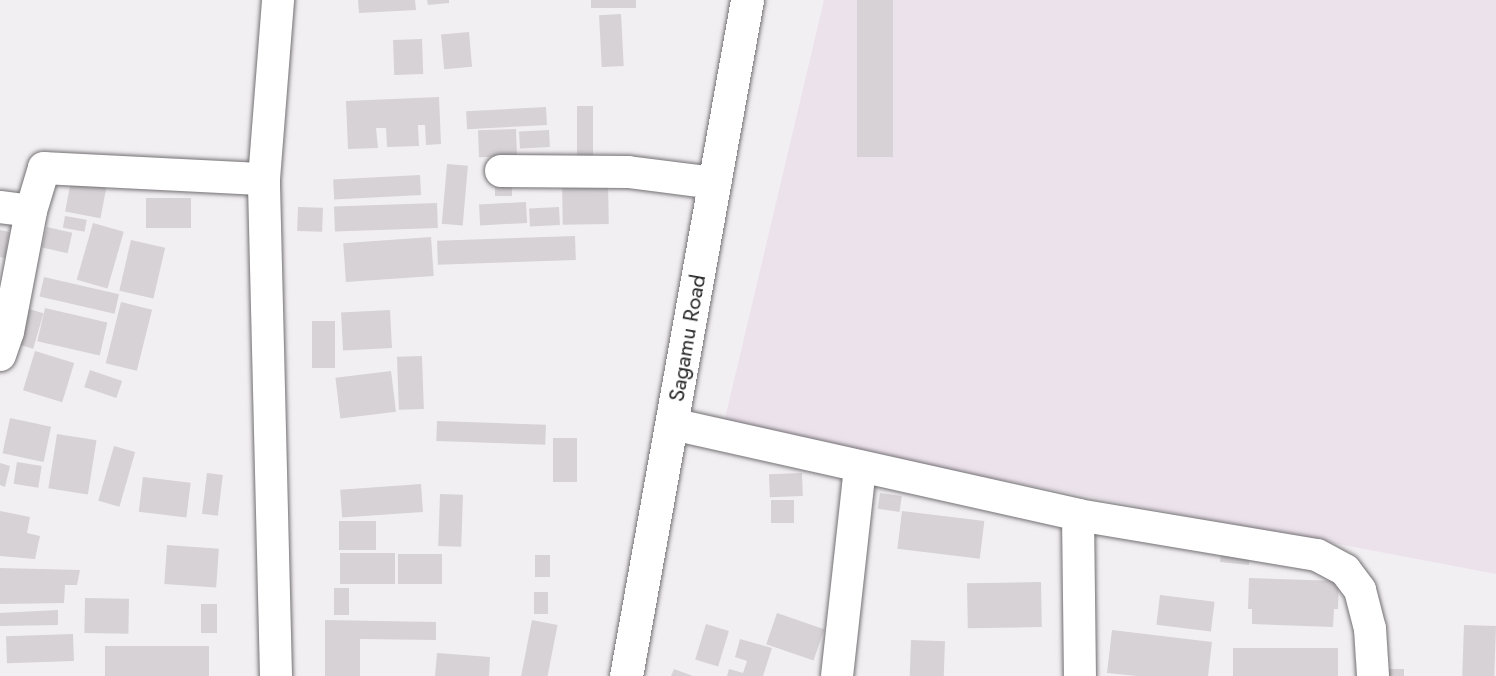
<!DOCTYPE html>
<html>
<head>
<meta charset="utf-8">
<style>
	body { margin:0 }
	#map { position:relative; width:1496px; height:676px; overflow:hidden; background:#f2eff2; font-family:Jost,sans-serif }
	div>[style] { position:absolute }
	.built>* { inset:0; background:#ece2ec }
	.building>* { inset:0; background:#d6d2d6; transform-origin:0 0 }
	.roads { filter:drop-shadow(0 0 2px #737073) drop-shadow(0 0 2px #737073) }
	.minor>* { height:32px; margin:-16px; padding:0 16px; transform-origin:16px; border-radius:16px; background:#fff }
	.highway>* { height:33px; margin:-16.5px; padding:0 16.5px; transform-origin:16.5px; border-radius:16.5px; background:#fff }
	span { translate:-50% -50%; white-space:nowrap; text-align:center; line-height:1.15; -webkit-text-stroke:6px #fff; paint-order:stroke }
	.street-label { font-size:22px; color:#272627 }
</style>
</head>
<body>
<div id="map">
	<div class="built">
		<div style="clip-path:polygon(824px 0,1496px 0,1496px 574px,723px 427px)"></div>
	</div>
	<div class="building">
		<div style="clip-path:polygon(358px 0,415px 0,416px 10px,359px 13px)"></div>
		<div style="clip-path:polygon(427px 0,449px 0,449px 3px,428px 5px)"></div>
		<div style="left:591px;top:0;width:45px;height:8px"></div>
		<div style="left:857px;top:0;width:36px;height:157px"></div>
		<div style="left:621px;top:14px;width:52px;height:22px;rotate:87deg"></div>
		<div style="left:469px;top:32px;width:35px;height:28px;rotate:85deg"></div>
		<div style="left:422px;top:39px;width:35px;height:29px;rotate:88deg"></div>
		<div style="clip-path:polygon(439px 97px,441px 144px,426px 145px,425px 125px,418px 125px,419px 146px,387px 147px,386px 128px,376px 128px,378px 148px,348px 149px,346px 101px)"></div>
		<div style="left:577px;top:106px;width:16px;height:50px"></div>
		<div style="left:546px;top:107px;width:18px;height:80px;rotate:87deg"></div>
		<div style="left:516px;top:129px;width:27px;height:38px;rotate:88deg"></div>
		<div style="left:549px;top:130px;width:17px;height:30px;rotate:87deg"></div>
		<div style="left:447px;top:164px;width:21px;height:60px;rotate:5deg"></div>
		<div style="left:420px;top:175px;width:20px;height:87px;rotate:87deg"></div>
		<div style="left:495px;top:179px;width:17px;height:17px"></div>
		<div style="left:71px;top:181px;width:36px;height:31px;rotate:11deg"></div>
		<div style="left:608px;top:181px;width:43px;height:46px;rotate:89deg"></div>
		<div style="left:146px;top:198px;width:45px;height:30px"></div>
		<div style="left:526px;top:202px;width:21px;height:47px;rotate:87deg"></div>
		<div style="left:437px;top:203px;width:25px;height:103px;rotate:88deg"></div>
		<div style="left:298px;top:207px;width:25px;height:24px;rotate:2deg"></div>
		<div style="left:559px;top:207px;width:18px;height:30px;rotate:87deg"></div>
		<div style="left:65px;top:216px;width:22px;height:12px;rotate:10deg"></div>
		<div style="left:93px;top:223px;width:32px;height:59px;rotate:16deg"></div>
		<div style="left:47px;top:227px;width:26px;height:21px;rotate:13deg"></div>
		<div style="clip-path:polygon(0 230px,9px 232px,5px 258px,0 257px)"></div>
		<div style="left:575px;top:236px;width:24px;height:138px;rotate:88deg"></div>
		<div style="left:431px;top:237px;width:39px;height:88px;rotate:86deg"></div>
		<div style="left:131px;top:240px;width:35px;height:52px;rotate:13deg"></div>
		<div style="left:44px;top:277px;width:77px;height:20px;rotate:13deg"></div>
		<div style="left:121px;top:302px;width:32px;height:63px;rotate:14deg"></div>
		<div style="left:45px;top:308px;width:64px;height:34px;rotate:13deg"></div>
		<div style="left:29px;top:309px;width:15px;height:37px;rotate:16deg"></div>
		<div style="left:390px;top:310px;width:38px;height:49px;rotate:87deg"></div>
		<div style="left:312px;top:321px;width:23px;height:47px"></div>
		<div style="left:35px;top:351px;width:41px;height:41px;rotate:17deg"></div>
		<div style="left:422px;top:356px;width:53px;height:25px;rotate:88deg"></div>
		<div style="left:90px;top:370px;width:34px;height:18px;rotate:19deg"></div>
		<div style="left:391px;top:371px;width:41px;height:56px;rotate:83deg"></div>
		<div style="left:10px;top:418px;width:42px;height:36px;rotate:12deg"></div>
		<div style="left:437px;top:421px;width:109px;height:20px;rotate:2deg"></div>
		<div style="left:57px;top:434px;width:40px;height:55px;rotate:9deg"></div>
		<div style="left:553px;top:438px;width:24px;height:44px"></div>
		<div style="left:114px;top:446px;width:22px;height:57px;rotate:16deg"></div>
		<div style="left:17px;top:462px;width:25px;height:22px;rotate:9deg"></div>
		<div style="clip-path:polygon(0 463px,10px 466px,5px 487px,0 485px)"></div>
		<div style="left:207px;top:473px;width:16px;height:41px;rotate:7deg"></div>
		<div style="left:802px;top:473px;width:23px;height:33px;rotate:88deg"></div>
		<div style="left:143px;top:477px;width:48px;height:35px;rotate:7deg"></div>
		<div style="left:421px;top:484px;width:28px;height:81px;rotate:86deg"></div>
		<div style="left:880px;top:493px;width:22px;height:16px;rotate:8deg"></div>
		<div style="left:440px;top:494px;width:23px;height:52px;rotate:2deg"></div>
		<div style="left:794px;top:500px;width:23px;height:23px;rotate:90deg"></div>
		<div style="clip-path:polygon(0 511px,30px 517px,27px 533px,40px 536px,35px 559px,0 556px)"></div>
		<div style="left:902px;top:511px;width:83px;height:38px;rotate:7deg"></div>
		<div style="left:339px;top:521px;width:37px;height:29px"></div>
		<div style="left:1222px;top:543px;width:29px;height:19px;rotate:6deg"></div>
		<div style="left:167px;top:545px;width:52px;height:39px;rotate:4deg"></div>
		<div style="left:395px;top:553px;width:31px;height:55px;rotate:90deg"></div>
		<div style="left:442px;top:554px;width:30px;height:44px;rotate:90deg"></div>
		<div style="left:535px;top:555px;width:15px;height:22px"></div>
		<div style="clip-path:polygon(0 568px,80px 570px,77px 585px,65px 585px,64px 603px,0 604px)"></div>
		<div style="clip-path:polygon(1249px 578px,1339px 581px,1338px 609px,1334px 609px,1333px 627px,1252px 624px,1252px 609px,1248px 609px)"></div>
		<div style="left:1041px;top:582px;width:45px;height:74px;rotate:89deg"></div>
		<div style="left:334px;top:588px;width:15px;height:27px"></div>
		<div style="left:534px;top:592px;width:14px;height:22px"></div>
		<div style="left:1160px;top:595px;width:55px;height:30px;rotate:7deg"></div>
		<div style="left:85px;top:598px;width:44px;height:35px;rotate:1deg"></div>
		<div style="left:201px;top:604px;width:16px;height:29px"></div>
		<div style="clip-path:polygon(58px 610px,58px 625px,0 626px,0 613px)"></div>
		<div style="left:777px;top:613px;width:50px;height:33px;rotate:19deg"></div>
		<div style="clip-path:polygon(325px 620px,436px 622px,436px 640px,360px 639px,360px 676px,325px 676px)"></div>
		<div style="left:532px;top:620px;width:26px;height:57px;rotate:11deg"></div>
		<div style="left:706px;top:624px;width:24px;height:37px;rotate:17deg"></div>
		<div style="left:1464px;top:625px;width:32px;height:51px;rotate:2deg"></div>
		<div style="clip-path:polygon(1112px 630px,1212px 642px,1208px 676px,1137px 676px,1107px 673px)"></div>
		<div style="left:73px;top:634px;width:27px;height:67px;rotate:88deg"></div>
		<div style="clip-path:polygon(740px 639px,772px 648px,763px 676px,727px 676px,729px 669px,743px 673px,747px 661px,735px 657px)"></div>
		<div style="left:911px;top:640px;width:34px;height:36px;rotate:2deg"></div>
		<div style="left:209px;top:646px;width:30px;height:104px;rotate:90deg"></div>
		<div style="left:1233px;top:648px;width:105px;height:28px"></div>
		<div style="clip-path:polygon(437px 653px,490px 657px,489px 676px,435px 676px)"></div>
		<div style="clip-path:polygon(674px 669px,693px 676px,671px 676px)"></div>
		<div style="left:1382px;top:669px;width:22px;height:7px"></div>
	</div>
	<div class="roads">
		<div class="minor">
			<div style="left:501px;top:171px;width:127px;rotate:0.5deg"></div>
			<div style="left:628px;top:172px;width:88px;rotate:7.2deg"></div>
			<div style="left:0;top:207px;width:31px;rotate:7deg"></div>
			<div style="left:0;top:355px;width:24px;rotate:-71deg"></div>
			<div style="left:8px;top:332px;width:123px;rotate:-79.2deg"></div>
			<div style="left:31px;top:211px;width:45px;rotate:-73.2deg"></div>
			<div style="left:44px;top:168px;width:220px;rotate:2.9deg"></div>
			<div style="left:672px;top:424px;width:416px;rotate:12.6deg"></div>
			<div style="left:1078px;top:515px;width:242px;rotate:9.5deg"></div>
			<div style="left:1317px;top:555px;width:32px;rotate:28deg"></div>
			<div style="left:1345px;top:570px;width:25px;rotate:53deg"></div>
			<div style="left:1360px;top:590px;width:40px;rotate:75.6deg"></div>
			<div style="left:1370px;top:629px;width:47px;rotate:86.3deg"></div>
			<div style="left:1078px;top:515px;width:161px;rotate:89.3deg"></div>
			<div style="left:276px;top:676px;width:497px;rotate:-91.4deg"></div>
			<div style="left:264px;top:179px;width:180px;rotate:-85.5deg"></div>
			<div style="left:837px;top:676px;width:210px;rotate:-83.7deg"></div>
		</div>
		<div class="highway">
			<div style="left:626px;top:676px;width:687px;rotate:-79.85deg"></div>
		</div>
	</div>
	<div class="street-label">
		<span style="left:687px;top:338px;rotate:-80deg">Sagamu Road</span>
	</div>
</div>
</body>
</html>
